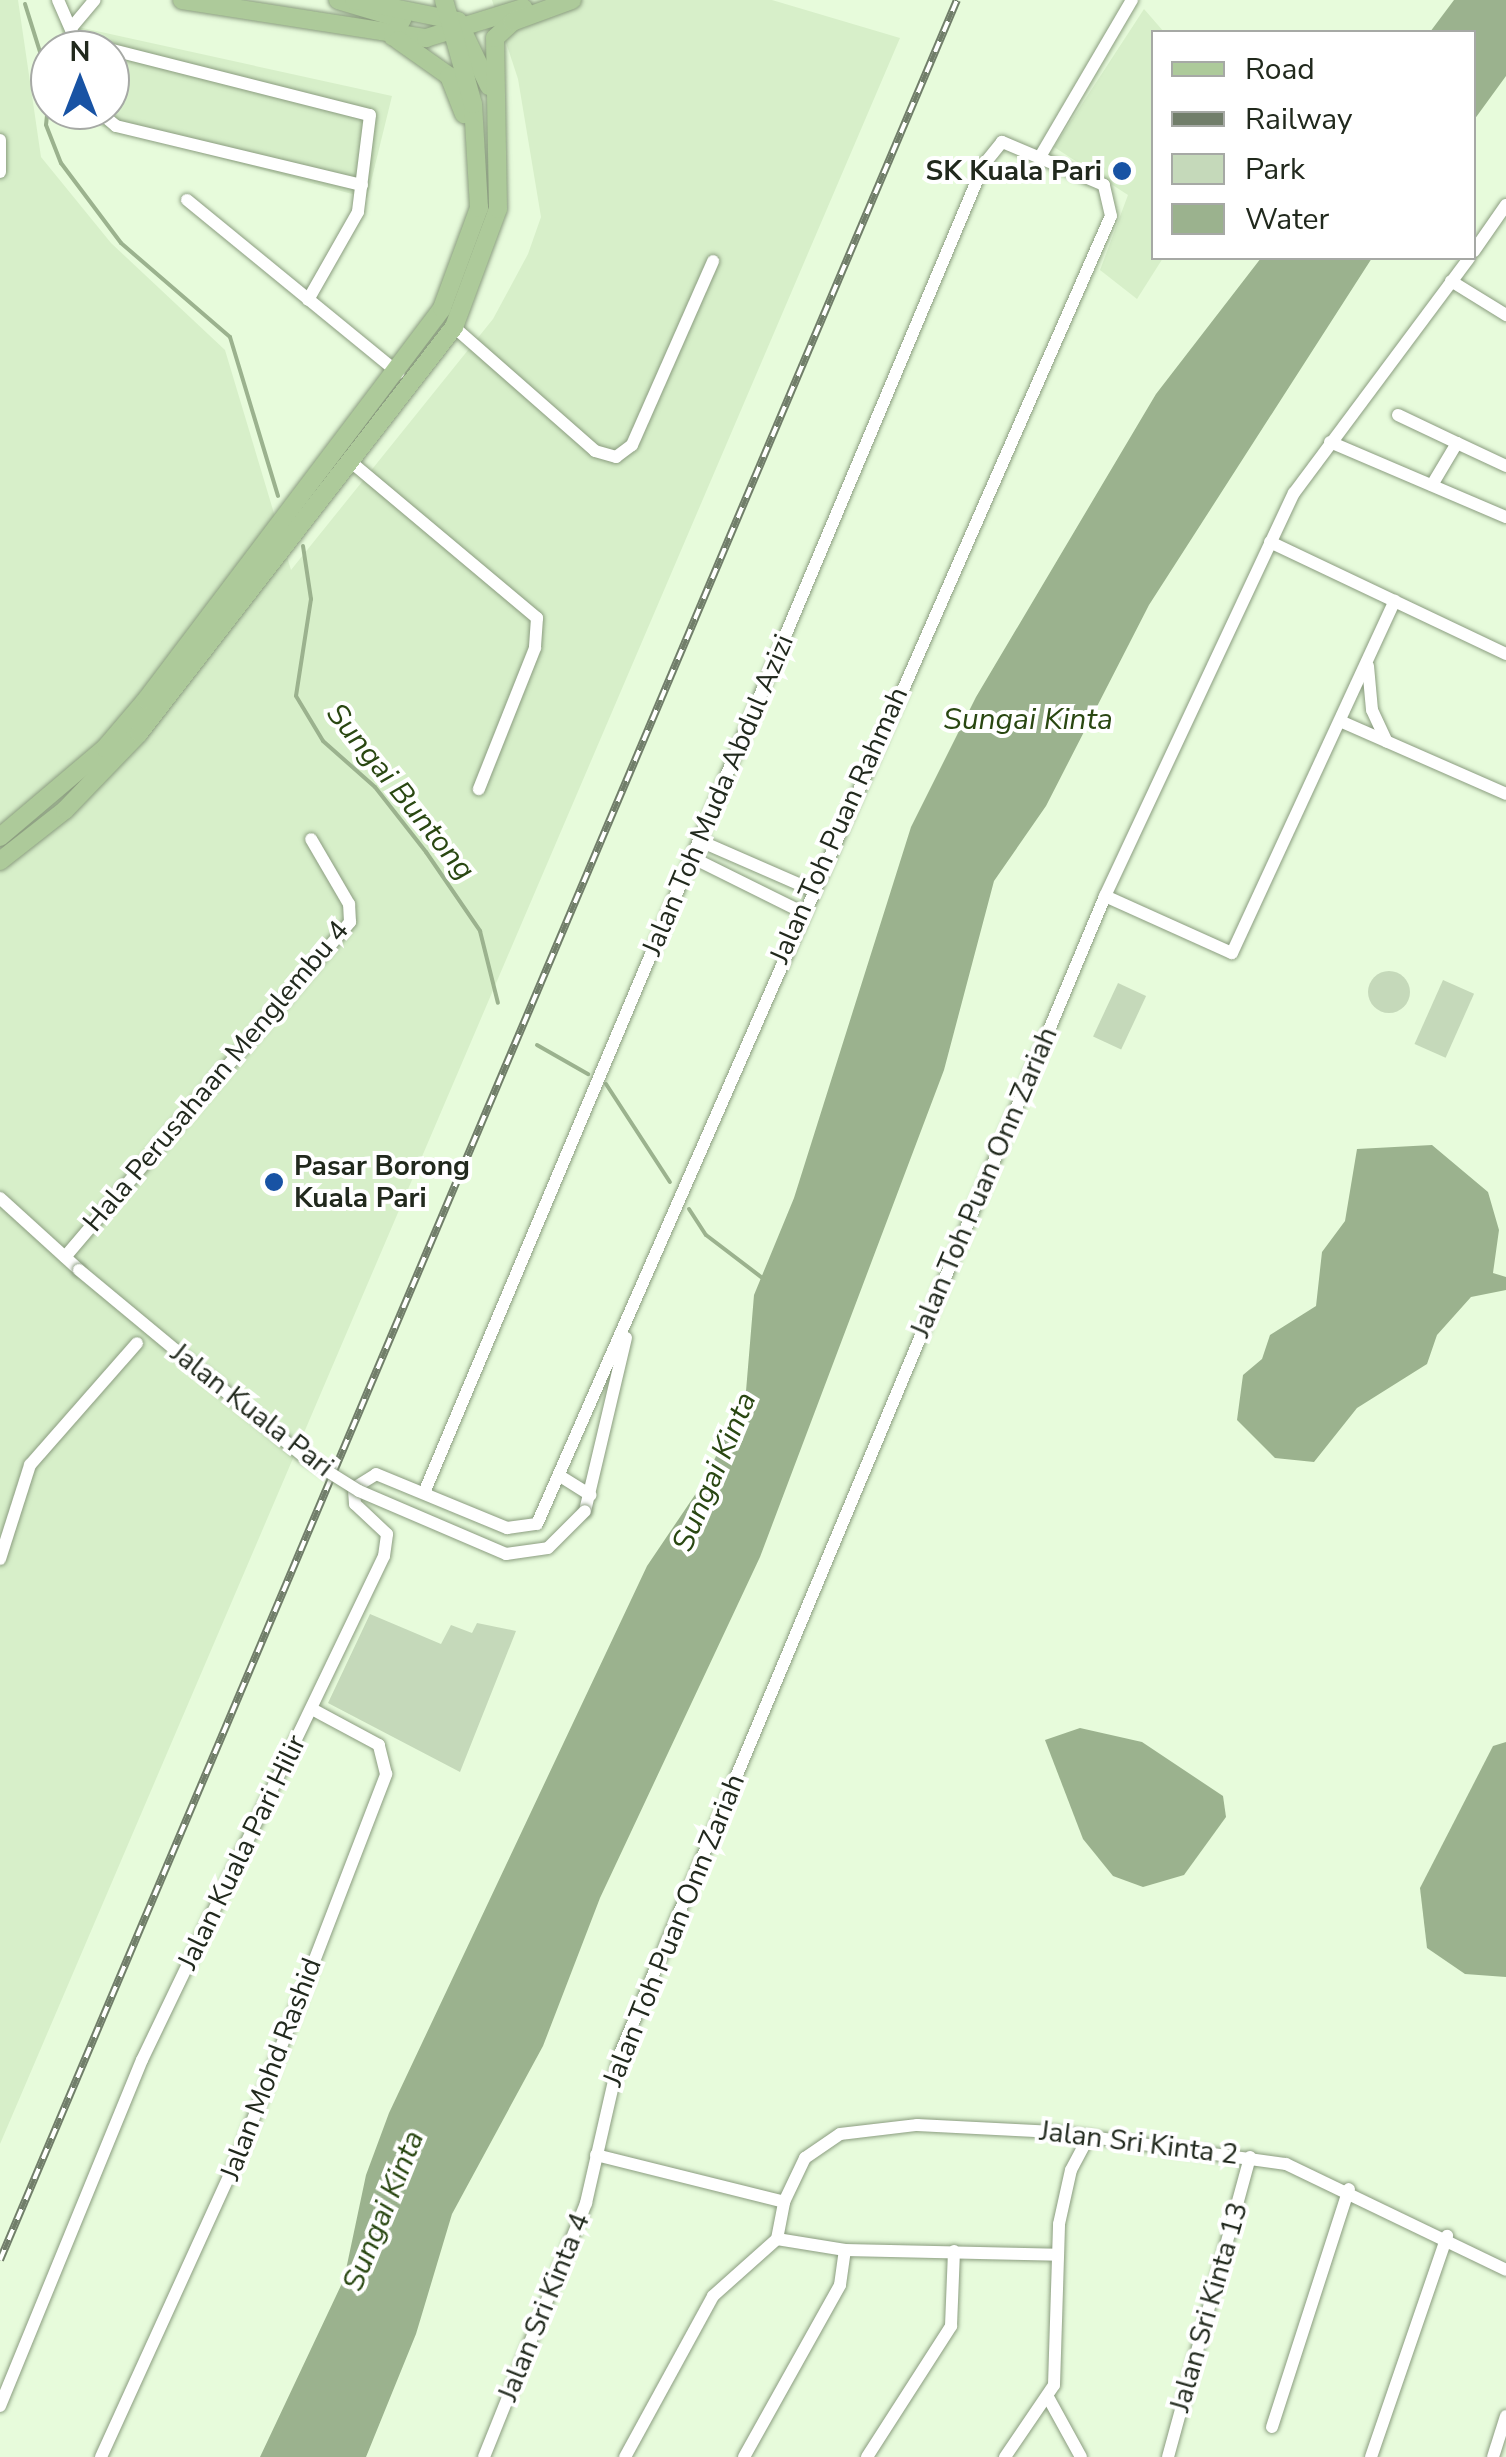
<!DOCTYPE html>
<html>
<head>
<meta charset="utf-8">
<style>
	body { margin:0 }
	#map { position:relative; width:1506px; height:2457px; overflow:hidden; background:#e7fbdb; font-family:"Nunito Sans",sans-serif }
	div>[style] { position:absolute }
	.built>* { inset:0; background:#d7efc9 }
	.green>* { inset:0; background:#c5d9ba; transform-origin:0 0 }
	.round { border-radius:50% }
	.water>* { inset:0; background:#9bb28e }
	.stream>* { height:4px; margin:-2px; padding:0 2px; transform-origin:2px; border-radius:2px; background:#9bb28e }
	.roads { filter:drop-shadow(0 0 2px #8b9d80) drop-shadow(0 0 2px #8b9d80) }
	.minor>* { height:12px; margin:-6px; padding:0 6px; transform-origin:6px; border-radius:6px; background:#fff }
	.major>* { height:18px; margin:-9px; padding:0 9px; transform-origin:9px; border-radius:9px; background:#adca9a }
	.rail>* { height:8px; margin-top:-4px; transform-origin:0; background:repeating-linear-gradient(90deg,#fff 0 11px,#717e6a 0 22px); box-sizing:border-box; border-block:2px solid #717e6a }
	.bridges { filter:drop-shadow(0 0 2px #8b9d80) drop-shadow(0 0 2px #8b9d80) }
	.minor-bridge>* { height:12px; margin:-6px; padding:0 6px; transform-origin:6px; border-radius:6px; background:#fff }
	.dots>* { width:28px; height:28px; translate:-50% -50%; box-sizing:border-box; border:5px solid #fff; border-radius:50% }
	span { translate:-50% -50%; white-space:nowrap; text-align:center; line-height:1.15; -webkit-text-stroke:8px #fff; paint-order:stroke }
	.poi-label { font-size:28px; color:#21291d; font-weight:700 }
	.right { translate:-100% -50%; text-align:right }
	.left { translate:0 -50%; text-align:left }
	.street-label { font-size:28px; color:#21291d }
	.water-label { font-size:30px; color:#294711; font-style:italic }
	.legend { position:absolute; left:1151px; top:30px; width:325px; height:230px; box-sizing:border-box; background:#fff; border:2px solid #a6a9a5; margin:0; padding:12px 18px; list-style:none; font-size:30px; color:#21291d }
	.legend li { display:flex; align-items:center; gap:20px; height:50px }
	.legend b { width:50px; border:2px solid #a6a9a5 }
	.north { position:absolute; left:30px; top:30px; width:100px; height:100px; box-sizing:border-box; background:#fff; border:2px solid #a6a9a5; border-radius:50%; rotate:0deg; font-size:28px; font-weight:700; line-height:40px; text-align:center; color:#21291d }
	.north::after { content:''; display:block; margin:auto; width:35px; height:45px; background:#1853a4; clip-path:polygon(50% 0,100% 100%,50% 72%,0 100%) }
</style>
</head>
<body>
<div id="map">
	<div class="built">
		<div style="clip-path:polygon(0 0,18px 0,41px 157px,111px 243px,225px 350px,291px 570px,493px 319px,528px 254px,541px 217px,518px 79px,492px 0,772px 0,900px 38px,0 2144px)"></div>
		<div style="clip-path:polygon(1144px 9px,1164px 32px,1154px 32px,1154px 258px,1163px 258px,1137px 299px,1100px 270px,1128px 195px,1054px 147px)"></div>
		<div style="clip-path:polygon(60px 23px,392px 96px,367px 198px,82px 121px,79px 110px,110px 110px,110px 50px,66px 50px)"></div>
	</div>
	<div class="green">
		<div class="round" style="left:1368px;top:971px;width:42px;height:42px"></div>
		<div style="left:1443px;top:980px;width:34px;height:70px;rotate:24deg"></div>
		<div style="left:1118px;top:983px;width:31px;height:59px;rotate:25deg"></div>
		<div style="clip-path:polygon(370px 1614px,441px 1644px,451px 1625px,472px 1633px,477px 1623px,516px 1631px,460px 1772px,328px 1703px)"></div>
	</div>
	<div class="water">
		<div style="clip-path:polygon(1454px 0,1506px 0,1506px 76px,1474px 120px,1474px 32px,1430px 32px)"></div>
		<div style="clip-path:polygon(1261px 258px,1372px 258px,1149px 605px,1046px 806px,994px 881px,944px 1070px,760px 1557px,600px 1898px,543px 2046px,452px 2214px,416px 2334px,366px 2457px,260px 2457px,344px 2279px,366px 2175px,389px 2113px,647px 1566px,705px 1480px,746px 1391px,754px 1295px,794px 1198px,911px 827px,976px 697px,1156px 394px)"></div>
		<div style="clip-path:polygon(1432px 1145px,1488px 1192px,1499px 1230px,1493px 1273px,1506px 1277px,1506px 1290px,1471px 1297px,1437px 1335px,1427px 1364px,1357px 1408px,1314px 1462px,1275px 1458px,1237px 1420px,1243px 1375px,1262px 1359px,1270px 1335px,1316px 1306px,1322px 1252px,1345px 1221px,1357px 1149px)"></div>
		<div style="clip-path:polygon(1080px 1728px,1142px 1742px,1223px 1796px,1226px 1817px,1184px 1875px,1143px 1887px,1113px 1876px,1083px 1839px,1045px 1740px)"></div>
		<div style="clip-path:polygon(1506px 1742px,1506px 1977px,1465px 1974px,1427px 1948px,1420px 1888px,1493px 1746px)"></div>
	</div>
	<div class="stream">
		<div style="left:25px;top:4px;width:84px;rotate:72.6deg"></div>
		<div style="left:50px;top:87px;width:38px;rotate:96deg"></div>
		<div style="left:46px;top:125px;width:41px;rotate:68.5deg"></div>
		<div style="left:61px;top:163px;width:100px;rotate:53.1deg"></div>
		<div style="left:121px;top:243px;width:144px;rotate:40.8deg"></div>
		<div style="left:230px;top:337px;width:166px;rotate:73.2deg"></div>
		<div style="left:303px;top:546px;width:54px;rotate:81.4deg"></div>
		<div style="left:311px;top:599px;width:98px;rotate:98.8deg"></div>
		<div style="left:296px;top:696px;width:52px;rotate:59deg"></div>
		<div style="left:323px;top:741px;width:69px;rotate:41.5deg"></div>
		<div style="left:375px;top:787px;width:83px;rotate:51.9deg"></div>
		<div style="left:426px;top:852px;width:96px;rotate:55.6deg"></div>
		<div style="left:480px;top:931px;width:74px;rotate:76deg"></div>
		<div style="left:537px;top:1045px;width:59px;rotate:29.6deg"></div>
		<div style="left:606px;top:1084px;width:117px;rotate:56.9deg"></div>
		<div style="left:689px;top:1209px;width:31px;rotate:57deg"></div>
		<div style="left:706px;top:1235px;width:74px;rotate:37.3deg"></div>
	</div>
	<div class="roads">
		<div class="minor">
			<div style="left:58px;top:0;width:52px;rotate:66.4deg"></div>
			<div style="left:72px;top:27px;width:35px;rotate:-50deg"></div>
			<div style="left:77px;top:41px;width:302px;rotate:14.2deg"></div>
			<div style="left:370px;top:115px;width:98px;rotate:97.1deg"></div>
			<div style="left:358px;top:212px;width:101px;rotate:119.6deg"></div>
			<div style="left:97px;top:110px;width:25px;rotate:40deg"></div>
			<div style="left:116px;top:126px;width:253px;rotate:13.5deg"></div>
			<div style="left:0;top:140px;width:32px;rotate:90deg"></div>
			<div style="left:1041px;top:155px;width:180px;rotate:-59.6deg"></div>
			<div style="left:187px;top:200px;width:273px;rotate:39.3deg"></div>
			<div style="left:1474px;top:251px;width:56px;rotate:-55.2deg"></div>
			<div style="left:1451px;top:281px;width:65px;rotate:31.7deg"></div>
			<div style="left:454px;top:327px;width:188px;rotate:41.3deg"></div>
			<div style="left:595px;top:451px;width:22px;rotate:16deg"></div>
			<div style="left:616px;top:457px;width:20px;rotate:-37deg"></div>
			<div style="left:632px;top:445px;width:201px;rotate:-66.2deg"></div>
			<div style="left:1398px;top:415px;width:65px;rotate:25.4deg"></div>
			<div style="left:1457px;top:443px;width:49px;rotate:120.8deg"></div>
			<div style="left:1330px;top:442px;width:191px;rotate:23.1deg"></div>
			<div style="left:1457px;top:443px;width:54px;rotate:25.1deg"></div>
			<div style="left:351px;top:462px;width:243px;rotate:40deg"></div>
			<div style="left:537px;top:618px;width:30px;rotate:94deg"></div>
			<div style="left:535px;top:648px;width:152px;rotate:111.7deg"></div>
			<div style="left:1270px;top:542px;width:261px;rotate:25.4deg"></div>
			<div style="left:1368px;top:666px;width:44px;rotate:84.8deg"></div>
			<div style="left:1372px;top:710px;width:35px;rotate:65deg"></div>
			<div style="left:1340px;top:721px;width:181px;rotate:23.7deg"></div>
			<div style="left:700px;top:841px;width:120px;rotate:23.6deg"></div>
			<div style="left:693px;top:858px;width:119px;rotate:26.4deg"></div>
			<div style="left:1105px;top:896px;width:139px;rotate:24.2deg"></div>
			<div style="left:1232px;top:953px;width:388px;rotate:-65.2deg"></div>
			<div style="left:0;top:1198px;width:107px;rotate:42.3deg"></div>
			<div style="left:65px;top:1257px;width:440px;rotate:-49.6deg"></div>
			<div style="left:350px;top:922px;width:18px;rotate:-93deg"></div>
			<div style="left:349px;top:904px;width:75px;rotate:-120.3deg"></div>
			<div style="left:560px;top:1476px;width:36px;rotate:32deg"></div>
			<div style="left:585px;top:1511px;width:178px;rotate:-76.7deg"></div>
			<div style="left:0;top:1559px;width:99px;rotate:-72.3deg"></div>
			<div style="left:30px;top:1465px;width:162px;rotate:-48.7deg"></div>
			<div style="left:596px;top:2155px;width:194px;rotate:14deg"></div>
			<div style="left:784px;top:2202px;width:49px;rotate:-64.5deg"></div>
			<div style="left:805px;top:2158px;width:42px;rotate:-34.4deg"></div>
			<div style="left:840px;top:2134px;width:78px;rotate:-6.7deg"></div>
			<div style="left:917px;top:2125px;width:138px;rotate:2.9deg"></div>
			<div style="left:1055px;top:2132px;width:233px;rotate:7.9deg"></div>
			<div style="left:1286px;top:2164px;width:244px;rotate:25.7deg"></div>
			<div style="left:777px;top:2239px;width:69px;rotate:9.2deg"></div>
			<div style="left:845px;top:2250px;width:213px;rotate:1.3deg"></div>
			<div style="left:1049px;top:2399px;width:66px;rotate:61.1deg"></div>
			<div style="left:0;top:2406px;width:374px;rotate:-67.7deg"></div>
			<div style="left:142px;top:2060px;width:559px;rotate:-64.35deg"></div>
			<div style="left:384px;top:1556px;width:22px;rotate:-82deg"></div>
			<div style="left:387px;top:1534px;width:44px;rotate:-136.8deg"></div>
			<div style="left:355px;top:1504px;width:16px;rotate:-94deg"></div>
			<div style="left:354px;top:1488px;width:26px;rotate:-32deg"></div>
			<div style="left:376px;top:1474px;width:142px;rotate:22.4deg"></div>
			<div style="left:507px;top:1528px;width:30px;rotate:-8deg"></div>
			<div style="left:537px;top:1524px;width:1428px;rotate:-66.31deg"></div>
			<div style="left:1111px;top:216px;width:32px;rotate:-103deg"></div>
			<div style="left:1104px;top:185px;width:111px;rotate:-157.1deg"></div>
			<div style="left:1002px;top:142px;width:28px;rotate:129deg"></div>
			<div style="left:984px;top:164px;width:1442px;rotate:112.85deg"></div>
			<div style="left:1272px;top:2427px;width:250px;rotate:-72.1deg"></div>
			<div style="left:101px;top:2457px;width:340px;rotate:-65.5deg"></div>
			<div style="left:242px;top:2148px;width:401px;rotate:-68.9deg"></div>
			<div style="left:386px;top:1774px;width:30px;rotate:-104deg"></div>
			<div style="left:379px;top:1745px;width:76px;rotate:-151.8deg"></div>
			<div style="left:484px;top:2457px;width:274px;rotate:-68.1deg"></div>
			<div style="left:586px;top:2203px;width:153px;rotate:-77.1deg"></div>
			<div style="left:620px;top:2054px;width:1255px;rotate:-67.27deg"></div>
			<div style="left:1105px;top:896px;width:445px;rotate:-64.9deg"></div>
			<div style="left:1294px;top:493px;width:293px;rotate:-53.3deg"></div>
			<div style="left:625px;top:2457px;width:183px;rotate:-61.3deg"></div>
			<div style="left:713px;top:2296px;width:86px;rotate:-41.7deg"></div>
			<div style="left:777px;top:2239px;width:38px;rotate:-79deg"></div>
			<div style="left:744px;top:2457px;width:197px;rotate:-60.8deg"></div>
			<div style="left:840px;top:2285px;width:35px;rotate:-82deg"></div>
			<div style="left:867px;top:2457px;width:156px;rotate:-57.3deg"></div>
			<div style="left:951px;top:2326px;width:75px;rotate:-87.7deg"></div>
			<div style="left:1005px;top:2457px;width:87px;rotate:-55.8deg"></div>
			<div style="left:1054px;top:2385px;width:161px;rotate:-88.2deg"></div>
			<div style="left:1059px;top:2224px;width:55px;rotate:-77.5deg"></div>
			<div style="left:1071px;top:2170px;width:38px;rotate:-62deg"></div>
			<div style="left:1168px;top:2457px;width:311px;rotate:-74.7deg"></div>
			<div style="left:1371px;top:2457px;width:234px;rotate:-71deg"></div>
			<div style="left:1493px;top:2457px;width:43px;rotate:-72.4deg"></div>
		</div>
		<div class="major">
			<div style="left:182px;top:0;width:247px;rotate:8.9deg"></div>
			<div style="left:426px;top:38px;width:102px;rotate:-17.2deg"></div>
			<div style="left:338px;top:0;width:67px;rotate:16.5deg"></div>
			<div style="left:402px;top:19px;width:20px;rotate:117deg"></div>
			<div style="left:354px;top:0;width:106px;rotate:11.4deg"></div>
			<div style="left:458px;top:21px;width:72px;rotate:64.5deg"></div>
			<div style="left:398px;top:40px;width:62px;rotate:35.2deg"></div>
			<div style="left:449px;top:76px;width:41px;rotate:68.5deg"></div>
			<div style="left:0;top:837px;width:138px;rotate:-40.3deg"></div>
			<div style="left:105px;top:748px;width:63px;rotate:-49.5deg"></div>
			<div style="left:146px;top:700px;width:491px;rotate:-52.9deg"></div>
			<div style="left:442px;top:308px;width:107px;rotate:-69.7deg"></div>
			<div style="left:479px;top:208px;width:104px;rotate:-93.3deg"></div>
			<div style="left:473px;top:104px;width:108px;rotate:-105.6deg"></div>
			<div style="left:0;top:861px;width:83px;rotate:-38.1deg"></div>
			<div style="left:65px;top:810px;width:107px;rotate:-46.1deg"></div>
			<div style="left:139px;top:733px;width:514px;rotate:-52.19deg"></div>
			<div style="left:454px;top:327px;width:126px;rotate:-69.6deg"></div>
			<div style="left:498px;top:209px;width:171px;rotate:-91deg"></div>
			<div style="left:495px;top:38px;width:23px;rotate:-43deg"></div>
			<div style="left:512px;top:22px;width:64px;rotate:-20.1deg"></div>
		</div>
	</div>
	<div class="rail">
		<div style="left:0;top:2260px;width:2454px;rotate:-67.05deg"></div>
	</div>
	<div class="bridges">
		<div class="minor-bridge">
			<div style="left:79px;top:1270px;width:291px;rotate:39.7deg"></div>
			<div style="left:303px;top:1456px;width:66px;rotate:32deg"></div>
			<div style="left:359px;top:1491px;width:160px;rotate:23.2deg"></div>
			<div style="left:506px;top:1554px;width:42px;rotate:-8.1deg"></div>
			<div style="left:548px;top:1548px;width:52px;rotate:-45deg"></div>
		</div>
	</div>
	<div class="dots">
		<div style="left:1122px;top:171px;background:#1853a4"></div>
		<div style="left:274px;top:1182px;background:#1853a4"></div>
	</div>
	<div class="poi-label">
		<span class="right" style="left:1102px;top:171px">SK Kuala Pari</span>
		<span class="left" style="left:294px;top:1182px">Pasar Borong<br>Kuala Pari</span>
	</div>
	<div class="street-label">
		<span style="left:718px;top:795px;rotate:-67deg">Jalan Toh Muda Abdul Azizi</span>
		<span style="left:839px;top:825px;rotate:-66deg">Jalan Toh Puan Rahmah</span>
		<span style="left:216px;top:1076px;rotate:-50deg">Hala Perusahaan Menglembu 4</span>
		<span style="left:984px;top:1182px;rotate:-67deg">Jalan Toh Puan Onn Zariah</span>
		<span style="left:252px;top:1410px;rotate:38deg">Jalan Kuala Pari</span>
		<span style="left:242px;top:1852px;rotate:-64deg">Jalan Kuala Pari Hilir</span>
		<span style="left:674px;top:1930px;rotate:-68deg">Jalan Toh Puan Onn Zariah</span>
		<span style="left:271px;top:2069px;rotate:-69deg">Jalan Mohd Rashid</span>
		<span style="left:1139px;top:2143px;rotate:7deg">Jalan Sri Kinta 2</span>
		<span style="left:544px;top:2307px;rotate:-68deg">Jalan Sri Kinta 4</span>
		<span style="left:1209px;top:2307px;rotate:-74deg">Jalan Sri Kinta 13</span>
	</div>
	<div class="water-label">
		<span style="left:1028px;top:720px">Sungai Kinta</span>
		<span style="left:400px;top:792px;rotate:51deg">Sungai Buntong</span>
		<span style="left:715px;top:1472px;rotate:-67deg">Sungai Kinta</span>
		<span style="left:384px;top:2211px;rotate:-68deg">Sungai Kinta</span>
	</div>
	<ul class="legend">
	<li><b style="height:12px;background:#adca9a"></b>Road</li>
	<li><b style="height:12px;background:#717e6a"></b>Railway</li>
	<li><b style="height:28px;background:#c5d9ba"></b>Park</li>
	<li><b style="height:28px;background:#9bb28e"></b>Water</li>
	</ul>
	<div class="north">N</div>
</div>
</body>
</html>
